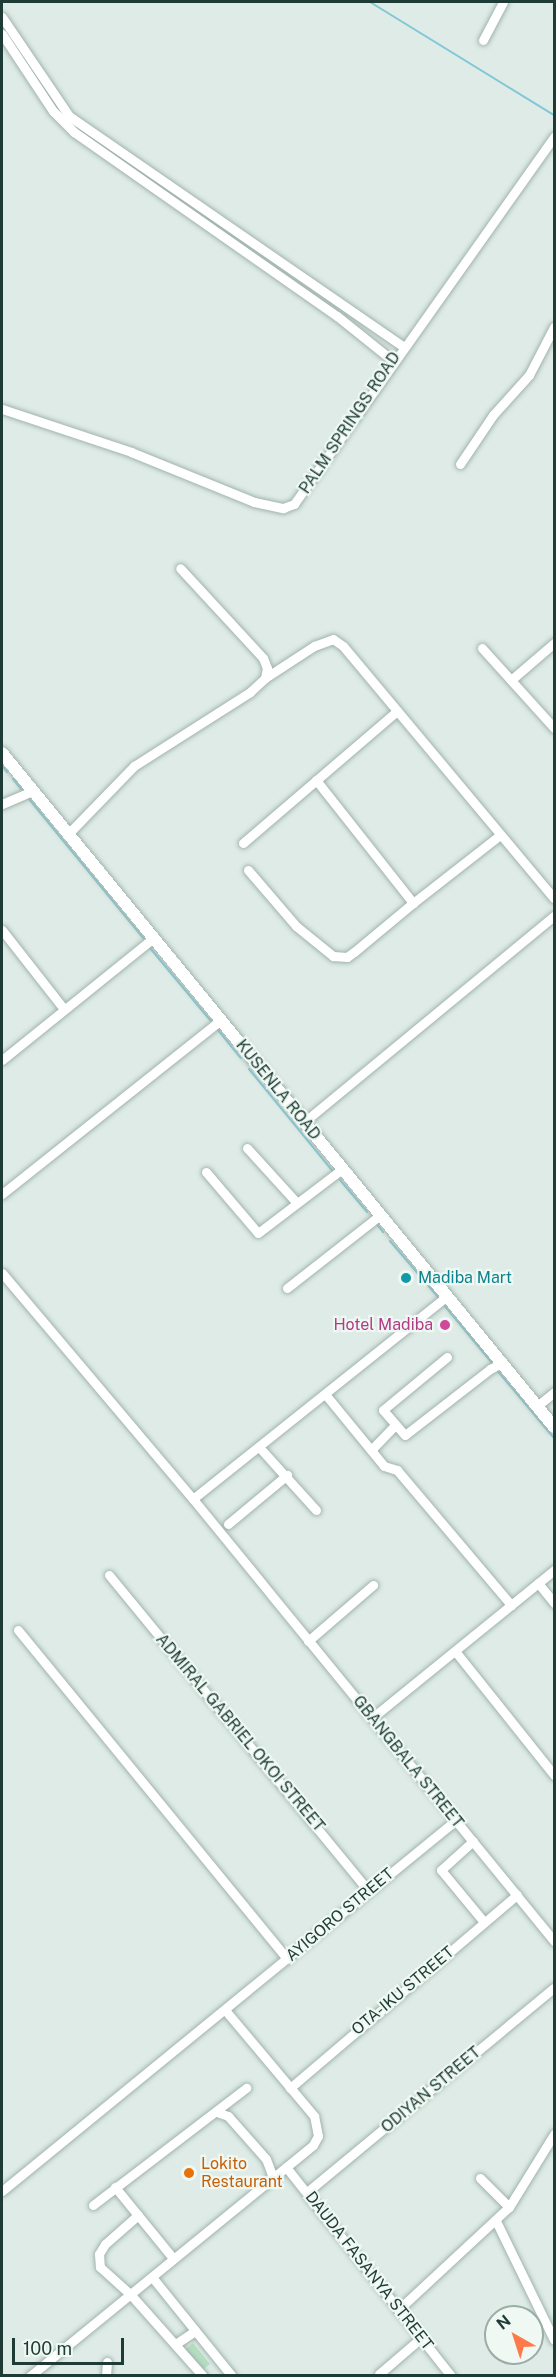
<!DOCTYPE html>
<html>
<head>
<meta charset="utf-8">
<style>
	body { margin:0 }
	#map { position:relative; width:556px; height:2377px; overflow:hidden; background:#deebe6; font-family:"Public Sans",sans-serif }
	div>[style] { position:absolute }
	.green>* { inset:0; background:#b5dfc1; transform-origin:0 0 }
	.stream>* { height:2px; margin:-1px; padding:0 1px; transform-origin:1px; border-radius:1px; background:#81c7d6 }
	.roads { filter:drop-shadow(0 0 2px #a1b3ad) drop-shadow(0 0 2px #a1b3ad) }
	.street>* { height:9px; margin:-4.5px; padding:0 4.5px; transform-origin:4.5px; border-radius:4.5px; background:#fff }
	.secondary>* { height:12px; margin:-6px; padding:0 6px; transform-origin:6px; border-radius:6px; background:#fff }
	.dots>* { width:16px; height:16px; translate:-50% -50%; box-sizing:border-box; border:3px solid #eff8f3; border-radius:50% }
	span { translate:-50% -50%; white-space:nowrap; text-align:center; line-height:1.15; -webkit-text-stroke:4.5px #eff8f3; paint-order:stroke }
	.street-label { font-size:16px; color:#1e3c35 }
	.culture-label { font-size:16px; color:#0d838f }
	.left { translate:0 -50%; text-align:left }
	.hotel-label { font-size:16px; color:#b23c85 }
	.right { translate:-100% -50%; text-align:right }
	.food-label { font-size:16px; color:#c56008 }
	.frame { position:absolute; inset:0; border:3px solid #1e3c35; pointer-events:none }
	.north { position:absolute; left:484px; top:2305px; width:60px; height:60px; box-sizing:border-box; background:#eff8f3; border:2px solid #9bada7; border-radius:50%; rotate:321deg; font-size:16px; font-weight:700; line-height:24px; text-align:center; color:#1e3c35 }
	.north::after { content:''; display:block; margin:auto; width:21px; height:27px; background:#fe7a4a; clip-path:polygon(50% 0,100% 100%,50% 72%,0 100%) }
	.scale { position:absolute; left:12px; top:2338px; width:112px; height:27px; box-sizing:border-box; border:3px solid #1e3c35; border-top:0; padding-left:8px; font-size:18px; line-height:21px; white-space:nowrap; color:#1e3c35; -webkit-text-stroke:4px #eff8f3; paint-order:stroke }
</style>
</head>
<body>
<div id="map">
	<div class="green">
		<div style="left:193px;top:2343px;width:27px;height:13px;rotate:51deg"></div>
	</div>
	<div class="stream">
		<div style="left:370px;top:2px;width:216px;rotate:31.6deg"></div>
		<div style="left:2px;top:766px;width:8px;rotate:50deg"></div>
		<div style="left:13px;top:779px;width:13px;rotate:51deg"></div>
		<div style="left:29px;top:799px;width:180px;rotate:50.6deg"></div>
		<div style="left:150px;top:948px;width:94px;rotate:50.2deg"></div>
		<div style="left:218px;top:1030px;width:36px;rotate:51deg"></div>
		<div style="left:249px;top:1069px;width:134px;rotate:50.7deg"></div>
		<div style="left:340px;top:1180px;width:42px;rotate:49.8deg"></div>
		<div style="left:375px;top:1222px;width:13px;rotate:51deg"></div>
		<div style="left:390px;top:1241px;width:74px;rotate:49.4deg"></div>
		<div style="left:444px;top:1305px;width:77px;rotate:50.3deg"></div>
		<div style="left:496px;top:1369px;width:90px;rotate:50deg"></div>
	</div>
	<div class="roads">
		<div class="street">
			<div style="left:2px;top:17px;width:120px;rotate:55.9deg"></div>
			<div style="left:69px;top:116px;width:406px;rotate:34.6deg"></div>
			<div style="left:2px;top:34px;width:92px;rotate:56.5deg"></div>
			<div style="left:53px;top:111px;width:30px;rotate:45deg"></div>
			<div style="left:74px;top:132px;width:321px;rotate:35deg"></div>
			<div style="left:337px;top:316px;width:72px;rotate:38.8deg"></div>
			<div style="left:483px;top:40px;width:43px;rotate:-62.2deg"></div>
			<div style="left:2px;top:409px;width:136px;rotate:18.4deg"></div>
			<div style="left:131px;top:452px;width:133px;rotate:22.1deg"></div>
			<div style="left:254px;top:502px;width:30px;rotate:12deg"></div>
			<div style="left:283px;top:508px;width:12px;rotate:-20deg"></div>
			<div style="left:294px;top:504px;width:450px;rotate:-54.7deg"></div>
			<div style="left:460px;top:464px;width:59px;rotate:-56deg"></div>
			<div style="left:493px;top:415px;width:54px;rotate:-48deg"></div>
			<div style="left:529px;top:375px;width:54px;rotate:-62.5deg"></div>
			<div style="left:482px;top:648px;width:108px;rotate:48deg"></div>
			<div style="left:265px;top:678px;width:59px;rotate:-33.1deg"></div>
			<div style="left:314px;top:646px;width:20px;rotate:-20deg"></div>
			<div style="left:333px;top:639px;width:12px;rotate:35deg"></div>
			<div style="left:343px;top:646px;width:329px;rotate:50.1deg"></div>
			<div style="left:511px;top:680px;width:57px;rotate:-40.7deg"></div>
			<div style="left:316px;top:780px;width:157px;rotate:51.7deg"></div>
			<div style="left:413px;top:903px;width:110px;rotate:-38deg"></div>
			<div style="left:2px;top:804px;width:34px;rotate:-23deg"></div>
			<div style="left:68px;top:834px;width:95px;rotate:-45.9deg"></div>
			<div style="left:134px;top:766px;width:138px;rotate:-32.5deg"></div>
			<div style="left:250px;top:692px;width:21px;rotate:-43deg"></div>
			<div style="left:265px;top:678px;width:10px;rotate:-79deg"></div>
			<div style="left:267px;top:668px;width:11px;rotate:-112deg"></div>
			<div style="left:263px;top:658px;width:122px;rotate:-132.7deg"></div>
			<div style="left:243px;top:843px;width:203px;rotate:-40.6deg"></div>
			<div style="left:248px;top:870px;width:74px;rotate:49.4deg"></div>
			<div style="left:296px;top:926px;width:48px;rotate:39deg"></div>
			<div style="left:333px;top:956px;width:14px;rotate:4deg"></div>
			<div style="left:347px;top:957px;width:9px;rotate:-36deg"></div>
			<div style="left:354px;top:952px;width:77px;rotate:-39.7deg"></div>
			<div style="left:2px;top:930px;width:100px;rotate:51.9deg"></div>
			<div style="left:2px;top:1060px;width:194px;rotate:-38.9deg"></div>
			<div style="left:304px;top:1122px;width:324px;rotate:-39.5deg"></div>
			<div style="left:247px;top:1148px;width:74px;rotate:47.7deg"></div>
			<div style="left:206px;top:1172px;width:80px;rotate:49.6deg"></div>
			<div style="left:258px;top:1233px;width:106px;rotate:-37.3deg"></div>
			<div style="left:2px;top:1194px;width:280px;rotate:-38.5deg"></div>
			<div style="left:2px;top:1273px;width:296px;rotate:49.8deg"></div>
			<div style="left:287px;top:1288px;width:118px;rotate:-38.1deg"></div>
			<div style="left:447px;top:1296px;width:325px;rotate:141.4deg"></div>
			<div style="left:193px;top:1499px;width:571px;rotate:50.76deg"></div>
			<div style="left:447px;top:1357px;width:83px;rotate:140.4deg"></div>
			<div style="left:383px;top:1410px;width:33px;rotate:49deg"></div>
			<div style="left:405px;top:1435px;width:108px;rotate:-37.8deg"></div>
			<div style="left:490px;top:1369px;width:13px;rotate:-27deg"></div>
			<div style="left:325px;top:1394px;width:93px;rotate:50.7deg"></div>
			<div style="left:384px;top:1466px;width:14px;rotate:17deg"></div>
			<div style="left:397px;top:1470px;width:177px;rotate:49.8deg"></div>
			<div style="left:537px;top:1406px;width:22px;rotate:-39deg"></div>
			<div style="left:259px;top:1447px;width:85px;rotate:47.9deg"></div>
			<div style="left:371px;top:1450px;width:35px;rotate:-46deg"></div>
			<div style="left:228px;top:1524px;width:77px;rotate:-39.7deg"></div>
			<div style="left:109px;top:1575px;width:409px;rotate:50.6deg"></div>
			<div style="left:538px;top:1583px;width:26px;rotate:51deg"></div>
			<div style="left:18px;top:1630px;width:425px;rotate:50.7deg"></div>
			<div style="left:308px;top:1641px;width:86px;rotate:-40.7deg"></div>
			<div style="left:455px;top:1651px;width:159px;rotate:51.4deg"></div>
			<div style="left:372px;top:1718px;width:235px;rotate:-39.1deg"></div>
			<div style="left:473px;top:1841px;width:43px;rotate:137.8deg"></div>
			<div style="left:441px;top:1870px;width:67px;rotate:50.4deg"></div>
			<div style="left:290px;top:2088px;width:298px;rotate:-40.4deg"></div>
			<div style="left:217px;top:2112px;width:12px;rotate:20deg"></div>
			<div style="left:228px;top:2116px;width:57px;rotate:48.5deg"></div>
			<div style="left:266px;top:2159px;width:19px;rotate:69deg"></div>
			<div style="left:286px;top:2167px;width:266px;rotate:51.7deg"></div>
			<div style="left:480px;top:2178px;width:41px;rotate:45deg"></div>
			<div style="left:115px;top:2187px;width:92px;rotate:50.8deg"></div>
			<div style="left:2px;top:2191px;width:586px;rotate:-39.26deg"></div>
			<div style="left:307px;top:2192px;width:320px;rotate:-39.6deg"></div>
			<div style="left:93px;top:2205px;width:193px;rotate:-37.4deg"></div>
			<div style="left:138px;top:2215px;width:44px;rotate:138.7deg"></div>
			<div style="left:105px;top:2244px;width:12px;rotate:121deg"></div>
			<div style="left:99px;top:2254px;width:13px;rotate:86deg"></div>
			<div style="left:100px;top:2267px;width:42px;rotate:42.1deg"></div>
			<div style="left:131px;top:2295px;width:108px;rotate:48.4deg"></div>
			<div style="left:496px;top:2221px;width:132px;rotate:64deg"></div>
			<div style="left:152px;top:2277px;width:127px;rotate:51.1deg"></div>
			<div style="left:398px;top:2310px;width:151px;rotate:-42.9deg"></div>
			<div style="left:509px;top:2207px;width:86px;rotate:-58.3deg"></div>
			<div style="left:177px;top:2343px;width:22px;rotate:-34deg"></div>
			<div style="left:379px;top:2374px;width:55px;rotate:-40.6deg"></div>
			<div style="left:30px;top:2376px;width:365px;rotate:-39.2deg"></div>
			<div style="left:313px;top:2145px;width:10px;rotate:-61deg"></div>
			<div style="left:318px;top:2136px;width:20px;rotate:-101deg"></div>
			<div style="left:314px;top:2116px;width:138px;rotate:-130deg"></div>
			<div style="left:106px;top:2376px;width:14px;rotate:-86deg"></div>
		</div>
		<div class="secondary">
			<div style="left:2px;top:753px;width:871px;rotate:50.68deg"></div>
		</div>
	</div>
	<div class="dots">
		<div style="left:406px;top:1278px;background:#0f9aa8"></div>
		<div style="left:445px;top:1325px;background:#d1479c"></div>
		<div style="left:189px;top:2173px;background:#e8710a"></div>
	</div>
	<div class="street-label">
		<span style="left:350px;top:423px;rotate:-56deg">PALM SPRINGS ROAD</span>
		<span style="left:278px;top:1090px;rotate:51deg">KUSENLA ROAD</span>
		<span style="left:240px;top:1733px;rotate:50deg">ADMIRAL GABRIEL OKOI STREET</span>
		<span style="left:408px;top:1762px;rotate:51deg">GBANGBALA STREET</span>
		<span style="left:340px;top:1915px;rotate:-40deg">AYIGORO STREET</span>
		<span style="left:403px;top:1991px;rotate:-40deg">OTA-IKU STREET</span>
		<span style="left:431px;top:2090px;rotate:-40deg">ODIYAN STREET</span>
		<span style="left:369px;top:2271px;rotate:52deg">DAUDA FASANYA STREET</span>
	</div>
	<div class="culture-label">
		<span class="left" style="left:418px;top:1278px">Madiba Mart</span>
	</div>
	<div class="hotel-label">
		<span class="right" style="left:433px;top:1325px">Hotel Madiba</span>
	</div>
	<div class="food-label">
		<span class="left" style="left:201px;top:2173px">Lokito<br>Restaurant</span>
	</div>
	<div class="frame"></div>
	<div class="north">N</div>
	<div class="scale">100 m</div>
</div>
</body>
</html>
